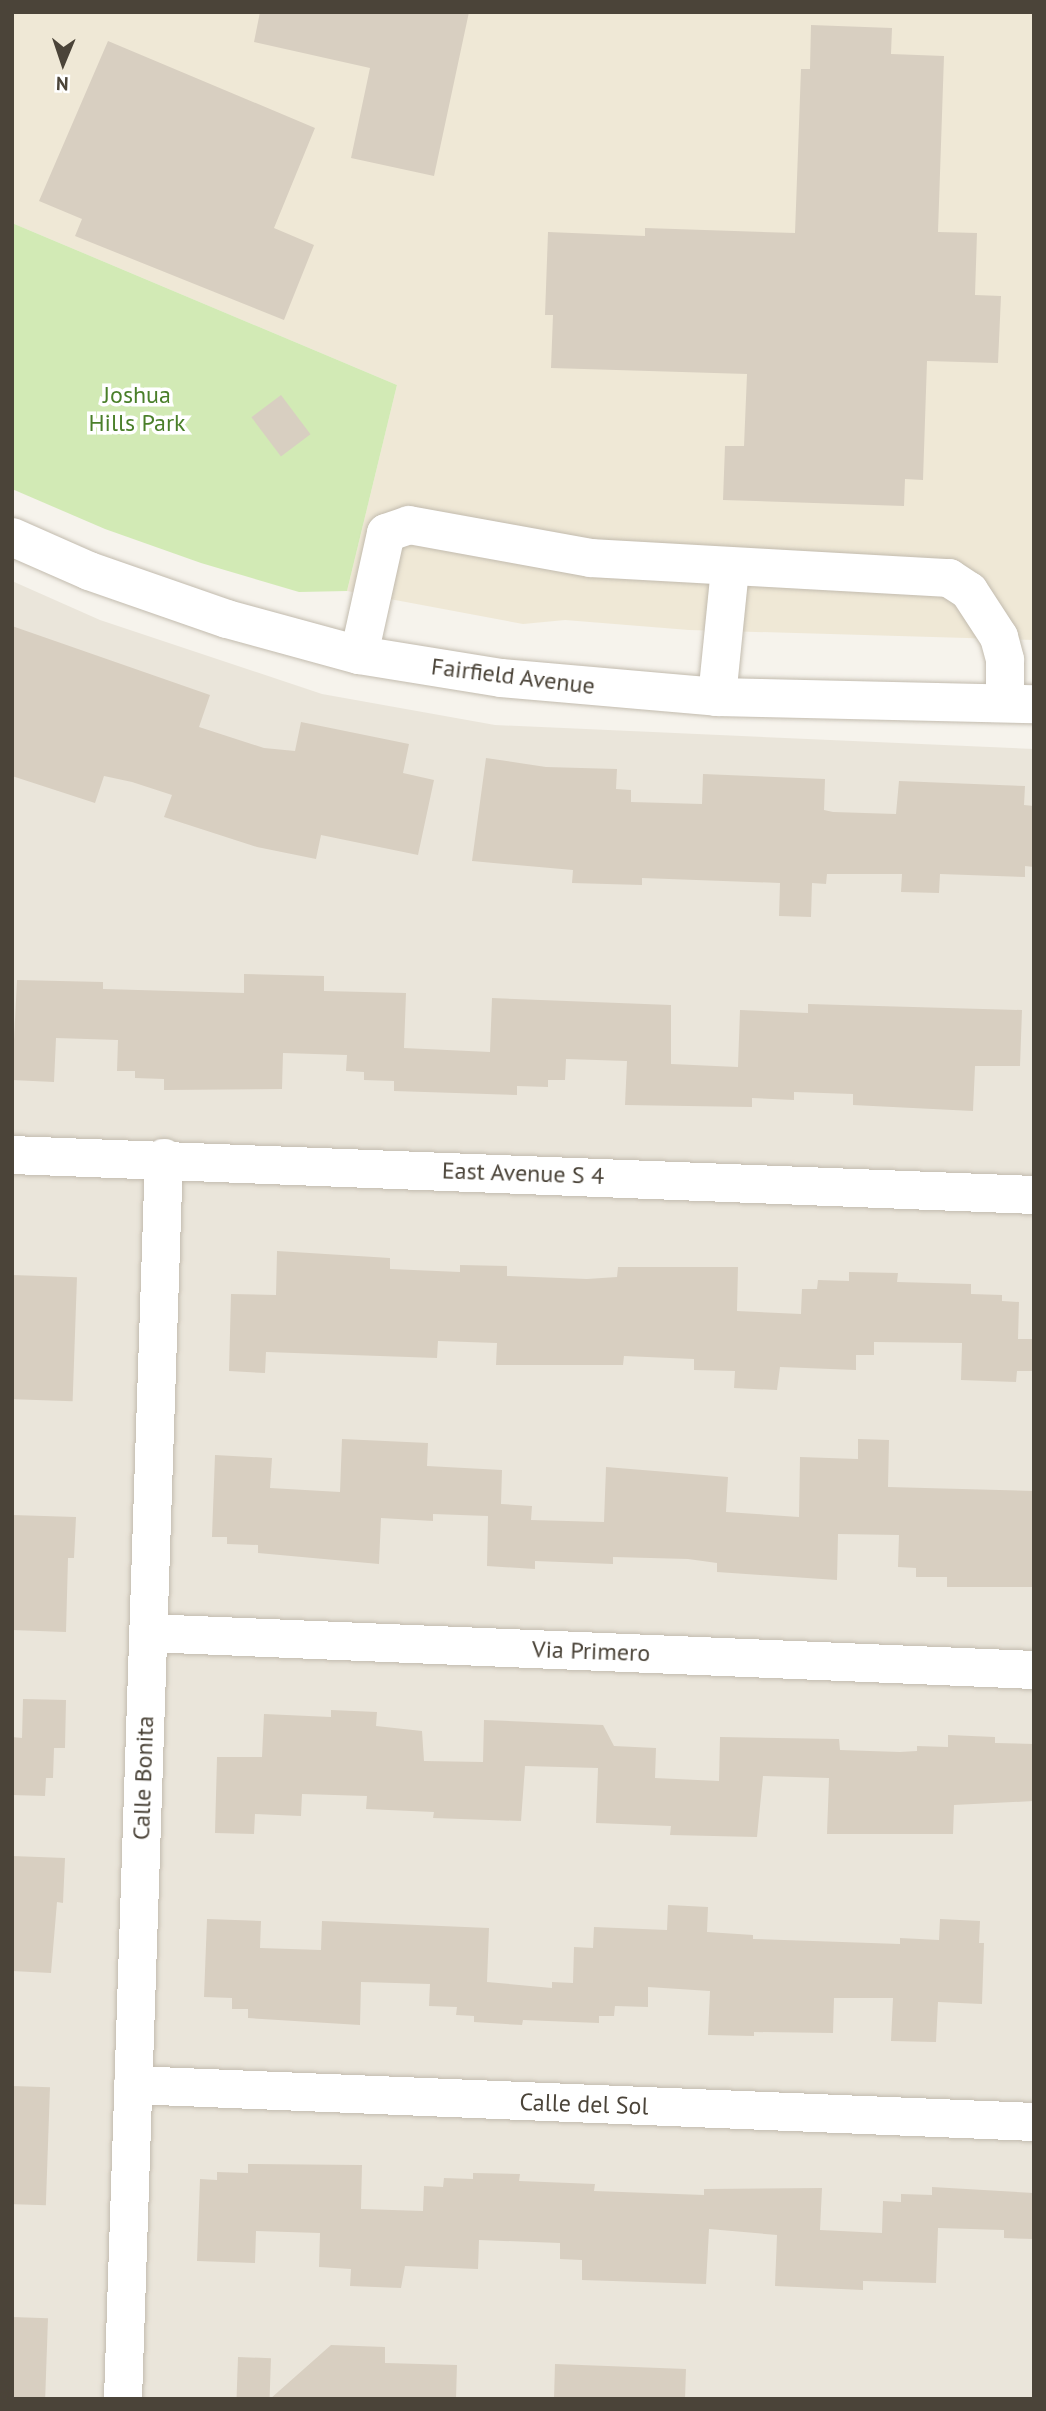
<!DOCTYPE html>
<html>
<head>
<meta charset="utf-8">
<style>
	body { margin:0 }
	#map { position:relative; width:1046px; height:2411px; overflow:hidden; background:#f6f3ec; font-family:"PT Sans",sans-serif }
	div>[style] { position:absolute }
	.residential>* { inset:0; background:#eae5da }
	.education>* { inset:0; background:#efe8d6 }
	.green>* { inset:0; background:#d2eab5 }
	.building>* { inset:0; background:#d8cfc1; transform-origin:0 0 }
	.roads { filter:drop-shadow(0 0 2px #c2bbae) drop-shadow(0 0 2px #c2bbae) }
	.minor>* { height:38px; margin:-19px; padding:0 19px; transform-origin:19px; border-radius:19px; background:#fff }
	span { translate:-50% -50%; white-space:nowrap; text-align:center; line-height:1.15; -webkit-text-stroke:7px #fff; paint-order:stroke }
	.park-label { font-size:24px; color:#4a7f2a }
	.street-label { font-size:24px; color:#4b4439 }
	.frame { position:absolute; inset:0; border:14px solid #4b4439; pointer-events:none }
	.north { position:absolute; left:28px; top:28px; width:70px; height:70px; -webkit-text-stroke:5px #fff; paint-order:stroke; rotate:182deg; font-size:19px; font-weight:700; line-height:28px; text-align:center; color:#4b4439 }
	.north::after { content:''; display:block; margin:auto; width:24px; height:32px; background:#4b4439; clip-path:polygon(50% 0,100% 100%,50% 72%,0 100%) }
</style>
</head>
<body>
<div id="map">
	<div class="residential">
		<div style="clip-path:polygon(12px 581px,100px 620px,322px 694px,495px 725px,1034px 749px,1034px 2399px,12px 2399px)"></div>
	</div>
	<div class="education">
		<div style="clip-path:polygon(12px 12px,1034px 12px,1034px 640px,689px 630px,565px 620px,523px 624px,347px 591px,397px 385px,12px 223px)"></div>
	</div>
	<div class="green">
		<div style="clip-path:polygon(12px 223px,397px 385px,347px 591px,299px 592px,201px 563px,105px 529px,12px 489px)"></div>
	</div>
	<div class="building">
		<div style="clip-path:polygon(260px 12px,469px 12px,434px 176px,351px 158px,370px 68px,254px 42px)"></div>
		<div style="clip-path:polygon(811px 25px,892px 28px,891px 54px,944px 56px,938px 232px,977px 233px,975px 295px,1001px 296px,998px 363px,927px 361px,923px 480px,905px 479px,904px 506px,723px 500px,725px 446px,744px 446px,747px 374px,551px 368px,553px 315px,545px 315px,548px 232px,645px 236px,645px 228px,795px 233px,801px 69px,810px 69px)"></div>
		<div style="clip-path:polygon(108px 41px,315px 128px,274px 228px,314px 245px,284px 320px,75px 236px,82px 219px,39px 201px)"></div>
		<div style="left:281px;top:395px;width:49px;height:37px;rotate:53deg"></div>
		<div style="clip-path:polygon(12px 626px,210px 695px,199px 727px,264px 748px,295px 751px,301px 722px,409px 744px,403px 773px,434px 780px,418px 855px,321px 835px,316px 859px,257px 847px,164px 817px,172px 795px,132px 782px,104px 776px,95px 803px,12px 776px)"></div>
		<div style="clip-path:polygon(486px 758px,546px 767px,617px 769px,616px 789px,631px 790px,631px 802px,702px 804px,703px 774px,825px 779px,824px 810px,833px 812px,896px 814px,899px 781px,1025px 786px,1024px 805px,1034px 806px,1034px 867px,1025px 866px,1025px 877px,940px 874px,939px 893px,901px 892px,902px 874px,827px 874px,826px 884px,812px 883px,811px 917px,779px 916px,780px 883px,642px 878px,642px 885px,572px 883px,573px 870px,472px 861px)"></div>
		<div style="clip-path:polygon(244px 974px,324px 976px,324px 991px,406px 993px,404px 1048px,490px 1052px,492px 998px,671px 1005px,671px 1064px,738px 1067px,740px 1010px,808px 1013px,808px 1004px,1022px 1010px,1020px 1066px,975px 1066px,973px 1111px,853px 1105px,853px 1094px,794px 1092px,794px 1100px,752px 1098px,752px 1107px,625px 1105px,627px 1061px,566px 1059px,565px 1080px,548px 1080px,548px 1087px,517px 1086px,517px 1095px,394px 1091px,394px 1081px,364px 1080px,364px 1072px,346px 1071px,347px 1055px,283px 1053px,282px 1089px,164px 1090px,164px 1079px,135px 1078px,135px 1071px,117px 1071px,118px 1040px,56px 1038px,54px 1082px,12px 1080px,17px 980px,103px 982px,103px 989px,244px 993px)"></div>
		<div style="clip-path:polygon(277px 1251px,390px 1258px,390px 1269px,460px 1272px,460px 1265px,507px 1266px,507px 1276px,587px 1279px,617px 1277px,618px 1267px,738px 1267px,737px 1311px,801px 1314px,802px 1289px,817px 1289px,818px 1280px,849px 1281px,849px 1272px,898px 1273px,897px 1282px,971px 1284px,971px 1294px,1002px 1295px,1002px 1301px,1019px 1302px,1018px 1339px,1034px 1339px,1034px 1371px,1017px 1371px,1016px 1382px,961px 1380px,962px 1343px,874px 1342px,874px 1355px,856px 1355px,856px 1370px,780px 1367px,777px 1390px,734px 1388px,735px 1371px,694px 1370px,694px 1359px,624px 1356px,623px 1365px,496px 1365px,497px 1343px,438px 1341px,437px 1358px,266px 1352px,265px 1373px,229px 1371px,231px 1294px,276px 1295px)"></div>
		<div style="left:12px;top:1275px;width:65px;height:124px;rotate:2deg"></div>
		<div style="clip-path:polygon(342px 1439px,428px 1443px,427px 1466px,502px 1470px,501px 1504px,532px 1506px,531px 1520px,604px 1522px,606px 1467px,728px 1477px,726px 1512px,799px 1517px,800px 1457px,858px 1459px,858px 1439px,889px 1440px,888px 1487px,1034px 1491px,1034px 1587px,947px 1587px,947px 1577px,916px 1577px,916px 1568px,898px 1567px,899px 1535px,838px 1534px,837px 1580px,717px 1572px,717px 1563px,688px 1559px,613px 1557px,613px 1564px,535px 1561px,535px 1569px,487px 1566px,488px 1516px,433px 1514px,433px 1521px,381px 1518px,379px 1564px,258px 1553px,258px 1545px,227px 1544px,227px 1537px,212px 1537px,215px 1455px,272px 1458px,270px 1488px,340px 1492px)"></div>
		<div style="clip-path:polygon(12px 1515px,76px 1517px,74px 1558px,68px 1558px,66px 1632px,12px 1630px)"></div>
		<div style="clip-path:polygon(23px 1699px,66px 1700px,65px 1748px,54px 1748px,53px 1778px,46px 1778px,45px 1796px,12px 1795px,12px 1737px,22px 1738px)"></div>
		<div style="clip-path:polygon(331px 1710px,377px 1712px,376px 1726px,422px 1731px,424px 1761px,483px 1762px,484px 1720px,603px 1725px,614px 1746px,656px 1748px,655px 1778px,719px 1781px,720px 1737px,839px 1739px,840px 1750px,900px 1752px,917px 1751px,917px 1746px,948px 1747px,948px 1735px,995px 1737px,995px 1743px,1034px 1744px,1034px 1801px,954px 1805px,953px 1834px,827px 1834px,829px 1778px,763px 1776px,757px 1837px,670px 1835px,671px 1826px,596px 1823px,598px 1768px,525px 1766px,521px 1821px,433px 1818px,434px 1812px,366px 1809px,367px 1796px,302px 1794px,301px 1816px,255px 1814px,254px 1834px,215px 1833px,217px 1757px,262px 1757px,264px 1714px,331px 1717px)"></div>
		<div style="clip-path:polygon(12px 1856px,65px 1858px,63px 1903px,57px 1902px,51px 1973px,12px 1971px)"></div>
		<div style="clip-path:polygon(668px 1905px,708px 1907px,707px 1932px,753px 1935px,753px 1939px,900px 1944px,900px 1938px,939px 1940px,940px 1919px,980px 1921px,979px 1943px,984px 1943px,982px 2004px,938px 2002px,936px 2042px,891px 2041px,893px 1998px,834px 1998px,833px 2033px,754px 2032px,754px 2036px,708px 2035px,710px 1991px,648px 1987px,648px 2007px,615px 2006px,614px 2016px,599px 2016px,599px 2023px,523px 2020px,522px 2025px,474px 2022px,474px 2016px,456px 2015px,457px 2007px,429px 2006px,430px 1984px,361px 1982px,360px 2025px,248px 2018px,248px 2009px,232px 2009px,232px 1998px,204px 1997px,207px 1919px,261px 1921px,260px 1948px,321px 1950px,322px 1921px,489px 1928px,487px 1982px,552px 1988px,552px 1982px,573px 1983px,574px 1947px,593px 1948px,594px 1927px,667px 1930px)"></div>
		<div style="left:12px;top:2086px;width:38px;height:118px;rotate:2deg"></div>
		<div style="clip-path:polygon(248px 2164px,362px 2165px,361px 2209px,423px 2211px,424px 2186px,443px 2187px,444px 2178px,473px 2179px,473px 2173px,520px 2174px,519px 2181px,595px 2184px,594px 2191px,704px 2195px,704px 2189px,822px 2188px,820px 2230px,882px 2233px,883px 2201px,901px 2202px,901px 2194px,932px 2195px,932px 2187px,1034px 2193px,1034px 2239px,1004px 2238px,1004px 2230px,938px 2228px,936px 2283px,863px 2281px,863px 2290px,775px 2286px,777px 2235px,709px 2229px,706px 2284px,582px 2280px,582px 2260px,560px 2259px,560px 2243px,479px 2240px,478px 2269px,405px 2266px,401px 2288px,350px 2286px,351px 2269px,319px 2267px,320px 2233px,256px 2231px,255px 2263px,197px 2261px,200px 2179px,217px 2180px,217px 2172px,248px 2173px)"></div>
		<div style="left:12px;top:2317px;width:36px;height:82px;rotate:2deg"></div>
		<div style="clip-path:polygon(331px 2345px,385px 2347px,385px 2363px,457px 2365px,456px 2399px,270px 2399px)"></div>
		<div style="left:238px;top:2357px;width:33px;height:42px;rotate:2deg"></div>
		<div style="clip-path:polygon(555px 2364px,686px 2369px,685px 2399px,554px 2399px)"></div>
	</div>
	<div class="roads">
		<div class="minor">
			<div style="left:12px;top:537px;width:84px;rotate:23.8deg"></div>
			<div style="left:89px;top:571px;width:146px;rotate:19.2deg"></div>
			<div style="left:227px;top:619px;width:137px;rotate:15.3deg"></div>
			<div style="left:359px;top:655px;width:144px;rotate:9.2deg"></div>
			<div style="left:501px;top:678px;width:217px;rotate:5deg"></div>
			<div style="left:717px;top:697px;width:317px;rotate:1.3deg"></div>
			<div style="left:359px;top:655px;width:125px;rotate:-77.5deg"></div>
			<div style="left:386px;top:533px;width:24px;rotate:-19deg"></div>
			<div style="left:409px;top:525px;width:184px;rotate:10.3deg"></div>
			<div style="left:590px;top:558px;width:360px;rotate:3.2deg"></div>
			<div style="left:949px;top:578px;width:24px;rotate:33deg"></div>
			<div style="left:969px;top:591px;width:55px;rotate:56.9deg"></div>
			<div style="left:999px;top:637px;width:24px;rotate:75deg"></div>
			<div style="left:1005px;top:660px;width:43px;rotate:90deg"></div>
			<div style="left:717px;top:697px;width:130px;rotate:-84.2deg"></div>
			<div style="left:12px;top:1155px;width:1023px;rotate:2.24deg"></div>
			<div style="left:148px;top:1633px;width:887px;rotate:2.39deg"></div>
			<div style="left:133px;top:2085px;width:902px;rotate:2.35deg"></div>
			<div style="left:123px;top:2399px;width:1242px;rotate:-88.11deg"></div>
		</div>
	</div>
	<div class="park-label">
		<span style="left:137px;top:409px">Joshua<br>Hills Park</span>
	</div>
	<div class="street-label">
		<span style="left:513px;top:676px;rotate:7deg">Fairfield Avenue</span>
		<span style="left:523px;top:1173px;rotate:2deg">East Avenue S 4</span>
		<span style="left:591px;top:1651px;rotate:2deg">Via Primero</span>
		<span style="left:143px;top:1778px;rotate:-88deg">Calle Bonita</span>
		<span style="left:584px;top:2104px;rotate:2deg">Calle del Sol</span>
	</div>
	<div class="frame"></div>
	<div class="north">N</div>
</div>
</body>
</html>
